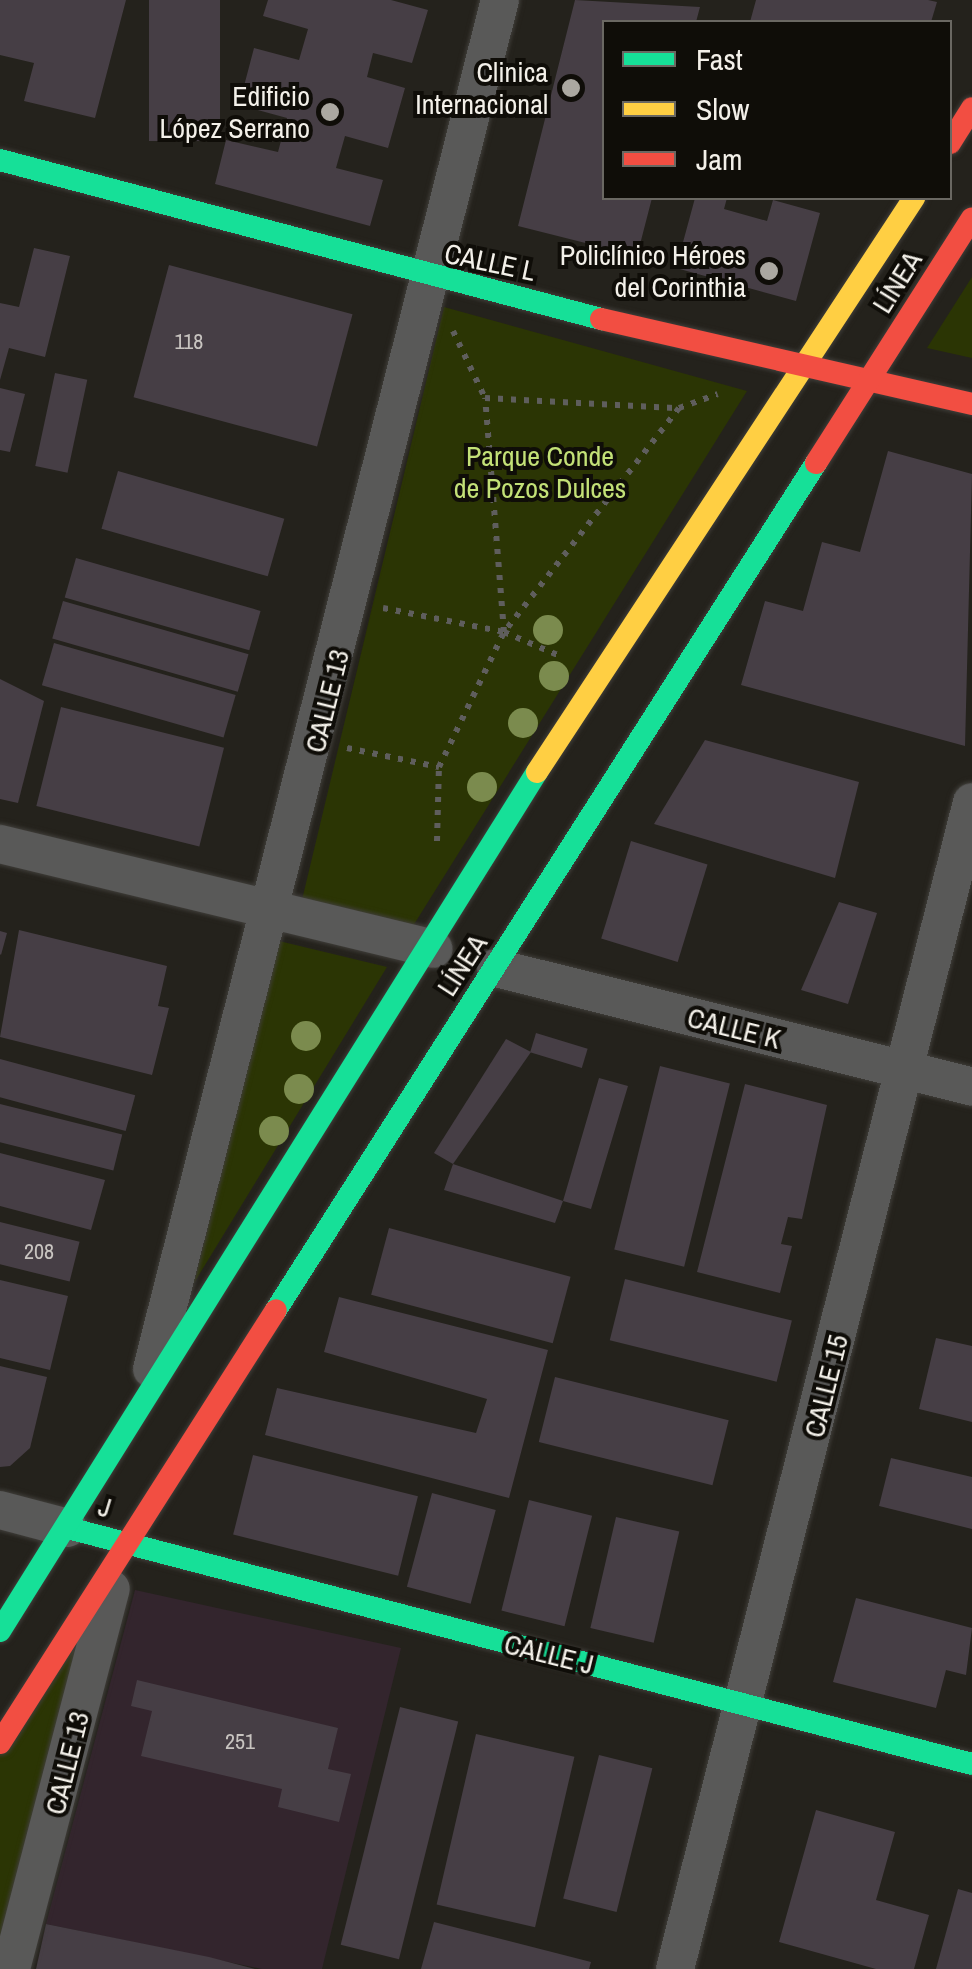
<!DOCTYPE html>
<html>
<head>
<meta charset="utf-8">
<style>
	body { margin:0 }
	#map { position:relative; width:972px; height:1969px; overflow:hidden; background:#24221c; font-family:"Archivo Narrow",sans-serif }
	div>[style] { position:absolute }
	.education>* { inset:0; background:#33252d }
	.green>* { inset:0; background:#2b3504 }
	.building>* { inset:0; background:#463e45; transform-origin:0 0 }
	.path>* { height:6px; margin-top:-3px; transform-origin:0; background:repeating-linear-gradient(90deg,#5f5e5d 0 5px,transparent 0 13px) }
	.roads { filter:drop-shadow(0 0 2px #403e3a) drop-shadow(0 0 2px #403e3a) }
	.street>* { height:38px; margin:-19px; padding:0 19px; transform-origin:19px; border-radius:19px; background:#595958 }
	.fast>* { height:22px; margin:-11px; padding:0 11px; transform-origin:11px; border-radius:11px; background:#16e098 }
	.slow>* { height:22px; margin:-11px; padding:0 11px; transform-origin:11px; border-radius:11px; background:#ffcf43 }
	.jam>* { height:22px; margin:-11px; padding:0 11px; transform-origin:11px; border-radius:11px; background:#f24e42 }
	.trees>* { width:30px; height:30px; margin:-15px; border-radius:50%; background:#7b8b4e }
	.dots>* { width:28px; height:28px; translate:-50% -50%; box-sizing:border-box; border:5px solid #0f0d08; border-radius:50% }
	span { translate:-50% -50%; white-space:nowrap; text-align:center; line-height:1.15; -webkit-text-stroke:8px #0f0d08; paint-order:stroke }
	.number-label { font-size:22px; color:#c8c4c0 }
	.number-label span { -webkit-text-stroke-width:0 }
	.poi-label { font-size:28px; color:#f3f0e9 }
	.right { translate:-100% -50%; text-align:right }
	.street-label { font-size:28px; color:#f3f0e9 }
	.park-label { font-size:28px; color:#c3e177 }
	.legend { position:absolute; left:602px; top:20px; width:350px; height:180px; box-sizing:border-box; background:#0f0d08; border:2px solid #6a6862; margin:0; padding:12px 18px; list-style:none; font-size:30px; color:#f3f0e9 }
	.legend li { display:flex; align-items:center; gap:20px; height:50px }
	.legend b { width:50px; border:2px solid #6a6862 }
</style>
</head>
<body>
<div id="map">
	<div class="education">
		<div style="clip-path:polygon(135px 1590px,401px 1648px,322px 1969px,262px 1969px,46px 1924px)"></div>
	</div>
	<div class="green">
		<div style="clip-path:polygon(972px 277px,972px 358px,927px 348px)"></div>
		<div style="clip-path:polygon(444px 307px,747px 391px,413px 926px,301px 904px)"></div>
		<div style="clip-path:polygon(279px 941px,387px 967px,194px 1283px)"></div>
		<div style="clip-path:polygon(119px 1556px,0 1969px,0 1743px)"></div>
	</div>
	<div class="building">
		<div style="clip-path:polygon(0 0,126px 0,95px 118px,24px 101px,34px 63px,0 55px)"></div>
		<div style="left:149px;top:0;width:71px;height:141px"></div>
		<div style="clip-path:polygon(268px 0,391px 0,428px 10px,412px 63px,373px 53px,367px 77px,405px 88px,388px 148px,345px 136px,336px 168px,383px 180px,370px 226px,215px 184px,226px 140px,278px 152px,287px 118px,239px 105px,254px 48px,299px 60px,308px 29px,263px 16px)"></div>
		<div style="clip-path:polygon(575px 0,700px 7px,696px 22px,604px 22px,604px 198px,652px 198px,637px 256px,518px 226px)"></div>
		<div style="clip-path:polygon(756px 0,928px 0,937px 2px,931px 22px,750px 22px)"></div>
		<div style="clip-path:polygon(695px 198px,727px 198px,724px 209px,767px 221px,773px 200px,820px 213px,796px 301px,676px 268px)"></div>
		<div style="clip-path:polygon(34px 248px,70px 256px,45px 357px,9px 348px,0 380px,0 303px,19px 307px)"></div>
		<div style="left:169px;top:265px;width:190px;height:137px;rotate:15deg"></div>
		<div style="left:55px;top:373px;width:33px;height:95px;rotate:12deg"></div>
		<div style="clip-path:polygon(0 388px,25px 394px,10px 452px,0 450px)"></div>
		<div style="clip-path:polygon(888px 451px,972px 474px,965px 746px,741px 685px,765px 601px,803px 611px,822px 542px,860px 552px)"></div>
		<div style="left:118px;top:471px;width:173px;height:60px;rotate:16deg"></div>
		<div style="left:76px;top:558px;width:192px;height:41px;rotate:16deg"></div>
		<div style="left:63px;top:601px;width:193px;height:39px;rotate:16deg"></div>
		<div style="left:54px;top:643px;width:189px;height:44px;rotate:16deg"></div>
		<div style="clip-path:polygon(0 679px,44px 701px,18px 803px,0 799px)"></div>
		<div style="left:61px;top:707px;width:168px;height:102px;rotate:14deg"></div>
		<div style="clip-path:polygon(705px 740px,859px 782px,835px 878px,654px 824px)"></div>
		<div style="left:631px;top:841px;width:80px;height:102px;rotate:17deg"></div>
		<div style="clip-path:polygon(839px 902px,877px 913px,848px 1004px,801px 990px)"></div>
		<div style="clip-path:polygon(19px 930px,167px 966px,158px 1006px,169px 1008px,152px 1075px,0 1037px)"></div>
		<div style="clip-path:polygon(0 931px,7px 933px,1px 955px,0 954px)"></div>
		<div style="left:536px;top:1033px;width:54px;height:20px;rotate:17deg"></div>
		<div style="clip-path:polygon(506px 1039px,531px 1052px,453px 1164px,434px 1153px)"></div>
		<div style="left:0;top:1059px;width:140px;height:37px;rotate:15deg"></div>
		<div style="left:660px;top:1066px;width:72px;height:189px;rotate:14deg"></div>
		<div style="clip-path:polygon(599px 1078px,628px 1086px,591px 1209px,563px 1201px,555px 1223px,444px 1190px,453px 1164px,563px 1201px)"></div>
		<div style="clip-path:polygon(745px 1084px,827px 1105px,802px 1219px,788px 1217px,781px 1244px,792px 1246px,780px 1293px,697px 1272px)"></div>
		<div style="left:0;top:1104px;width:126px;height:37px;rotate:14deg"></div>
		<div style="clip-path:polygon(0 1153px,105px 1180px,91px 1230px,0 1206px)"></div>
		<div style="left:0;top:1222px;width:82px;height:41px;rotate:14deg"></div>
		<div style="left:389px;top:1228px;width:188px;height:69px;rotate:15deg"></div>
		<div style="left:625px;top:1279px;width:172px;height:63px;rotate:14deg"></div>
		<div style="clip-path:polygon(0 1280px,68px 1296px,50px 1370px,0 1358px)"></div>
		<div style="clip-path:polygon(339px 1297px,548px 1350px,509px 1498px,265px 1435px,277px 1388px,476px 1433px,487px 1399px,324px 1352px)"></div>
		<div style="clip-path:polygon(936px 1338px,972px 1346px,972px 1422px,919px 1409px)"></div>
		<div style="clip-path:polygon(0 1366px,47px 1377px,30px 1448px,10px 1466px,0 1467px)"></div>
		<div style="left:555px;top:1377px;width:179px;height:67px;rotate:14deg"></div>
		<div style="left:253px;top:1455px;width:170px;height:82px;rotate:14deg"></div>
		<div style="clip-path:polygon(891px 1458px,972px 1477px,972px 1529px,879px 1506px)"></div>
		<div style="left:432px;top:1493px;width:66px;height:97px;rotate:15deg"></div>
		<div style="left:529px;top:1500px;width:65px;height:114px;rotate:14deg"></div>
		<div style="left:616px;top:1517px;width:65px;height:114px;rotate:13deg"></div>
		<div style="clip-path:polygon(856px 1598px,972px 1628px,966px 1675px,946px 1670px,936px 1708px,833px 1682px)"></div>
		<div style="clip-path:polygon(137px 1680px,338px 1728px,328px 1769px,351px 1774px,339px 1822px,278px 1807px,282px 1789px,141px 1756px,152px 1711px,131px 1706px)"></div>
		<div style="left:400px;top:1707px;width:60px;height:245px;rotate:14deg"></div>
		<div style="left:476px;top:1734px;width:101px;height:175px;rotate:13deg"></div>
		<div style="left:599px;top:1755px;width:55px;height:148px;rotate:14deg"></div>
		<div style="clip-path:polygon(816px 1810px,895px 1832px,876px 1900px,929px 1915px,914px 1969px,876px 1969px,779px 1942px)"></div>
		<div style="clip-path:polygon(958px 1889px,972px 1893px,972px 1969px,936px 1969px)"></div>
		<div style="clip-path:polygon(434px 1922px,591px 1962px,589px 1969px,421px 1969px)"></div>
		<div style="clip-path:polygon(46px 1924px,209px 1957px,255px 1969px,36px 1969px)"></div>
	</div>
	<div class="path">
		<div style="left:453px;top:331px;width:74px;rotate:64.5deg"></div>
		<div style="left:679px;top:408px;width:284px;rotate:128deg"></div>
		<div style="left:504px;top:632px;width:235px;rotate:-94.6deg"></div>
		<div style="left:485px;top:398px;width:194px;rotate:3deg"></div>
		<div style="left:679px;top:408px;width:41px;rotate:-19.7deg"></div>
		<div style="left:383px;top:608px;width:123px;rotate:11.2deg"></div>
		<div style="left:504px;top:632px;width:59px;rotate:23.1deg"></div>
		<div style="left:347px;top:748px;width:94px;rotate:11.7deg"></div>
		<div style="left:437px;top:841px;width:74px;rotate:-88.5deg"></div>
		<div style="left:439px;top:767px;width:150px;rotate:-64.3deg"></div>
	</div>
	<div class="roads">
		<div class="street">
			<div style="left:0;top:844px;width:446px;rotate:13.6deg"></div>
			<div style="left:496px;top:968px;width:491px;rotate:14deg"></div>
			<div style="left:152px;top:1369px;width:1413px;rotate:-75.74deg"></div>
			<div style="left:0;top:1510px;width:70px;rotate:14.8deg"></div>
			<div style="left:11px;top:1969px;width:393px;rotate:-75.3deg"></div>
			<div style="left:675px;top:1969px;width:1204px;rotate:-75.72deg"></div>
		</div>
		<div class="fast">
			<div style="left:0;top:160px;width:622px;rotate:14.82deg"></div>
			<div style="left:276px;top:1310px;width:1004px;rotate:-57.48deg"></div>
			<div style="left:68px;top:1528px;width:934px;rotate:14.63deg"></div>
			<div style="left:0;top:1631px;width:1013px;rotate:-57.99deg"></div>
		</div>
		<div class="slow">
			<div style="left:537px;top:772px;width:687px;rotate:-56.7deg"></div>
		</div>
		<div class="jam">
			<div style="left:950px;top:143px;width:41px;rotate:-57.8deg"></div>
			<div style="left:601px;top:319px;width:381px;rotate:12.9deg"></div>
			<div style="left:816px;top:463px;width:290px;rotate:-57.5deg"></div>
			<div style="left:0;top:1743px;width:513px;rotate:-57.49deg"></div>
		</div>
	</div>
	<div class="trees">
		<div style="left:548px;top:630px"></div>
		<div style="left:554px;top:676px"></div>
		<div style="left:523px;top:723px"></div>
		<div style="left:482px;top:787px"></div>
		<div style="left:306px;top:1036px"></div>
		<div style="left:299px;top:1089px"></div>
		<div style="left:274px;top:1131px"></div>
	</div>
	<div class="dots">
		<div style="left:571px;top:88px;background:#aba8a1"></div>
		<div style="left:330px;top:112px;background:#aba8a1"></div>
		<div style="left:769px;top:271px;background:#aba8a1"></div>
	</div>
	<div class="number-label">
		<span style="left:189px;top:342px">118</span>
		<span style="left:39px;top:1252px">208</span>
		<span style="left:240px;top:1742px">251</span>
	</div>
	<div class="poi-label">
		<span class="right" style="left:548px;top:88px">Clinica<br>Internacional</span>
		<span class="right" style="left:310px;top:112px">Edificio<br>López Serrano</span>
		<span class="right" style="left:746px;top:271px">Policlínico Héroes<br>del Corinthia</span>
	</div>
	<div class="street-label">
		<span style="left:490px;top:262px;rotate:12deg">CALLE L</span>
		<span style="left:897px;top:282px;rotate:-58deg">LÍNEA</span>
		<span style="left:327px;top:701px;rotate:-76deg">CALLE 13</span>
		<span style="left:462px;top:965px;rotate:-57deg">LÍNEA</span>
		<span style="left:734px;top:1028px;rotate:14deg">CALLE K</span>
		<span style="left:826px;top:1386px;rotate:-76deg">CALLE 15</span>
		<span style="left:105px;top:1507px;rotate:17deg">J</span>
		<span style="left:549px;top:1654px;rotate:14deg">CALLE J</span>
		<span style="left:67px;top:1763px;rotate:-76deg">CALLE 13</span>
	</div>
	<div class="park-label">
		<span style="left:540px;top:472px">Parque Conde<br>de Pozos Dulces</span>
	</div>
	<ul class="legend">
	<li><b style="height:12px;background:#16e098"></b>Fast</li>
	<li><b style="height:12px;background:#ffcf43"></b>Slow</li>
	<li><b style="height:12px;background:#f24e42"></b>Jam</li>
	</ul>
</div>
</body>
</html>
